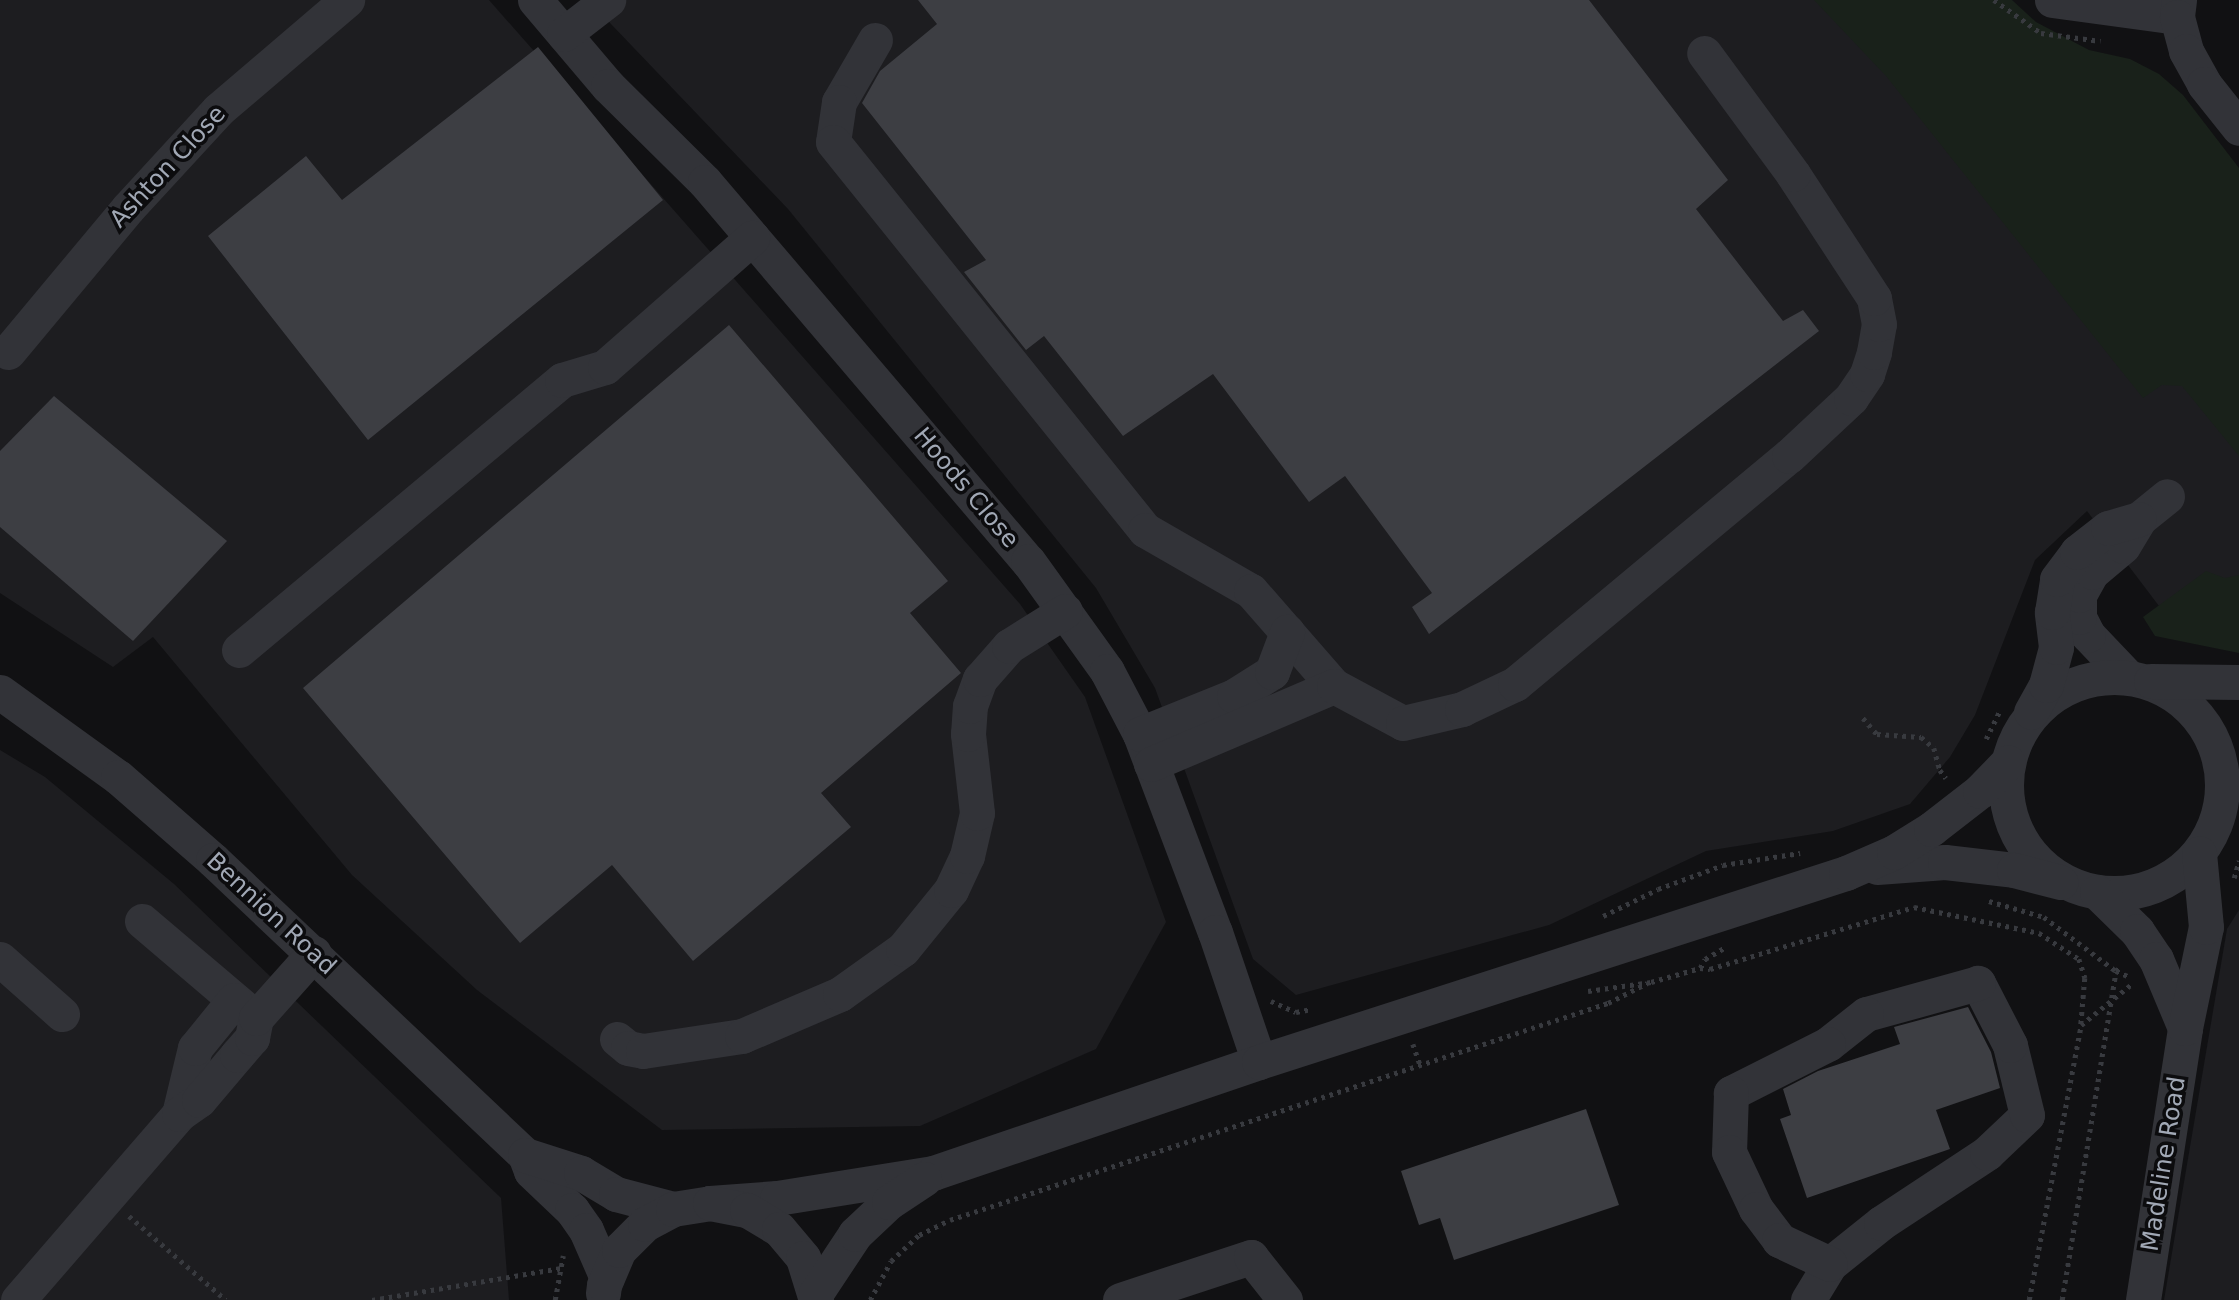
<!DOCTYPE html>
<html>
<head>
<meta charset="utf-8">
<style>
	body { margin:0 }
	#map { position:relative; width:2239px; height:1300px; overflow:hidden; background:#111113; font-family:"DejaVu Sans",sans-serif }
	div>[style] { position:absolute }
	.built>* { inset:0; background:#1d1d20 }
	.green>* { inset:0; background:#19211a }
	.building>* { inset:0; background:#3d3e43 }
	.path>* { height:4.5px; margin-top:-2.25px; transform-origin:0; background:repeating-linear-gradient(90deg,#383a3f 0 3.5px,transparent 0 8.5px) }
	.minor>* { height:35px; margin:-17.5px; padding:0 17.5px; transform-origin:17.5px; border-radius:17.5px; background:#323338 }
	.minor>.ring { margin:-17.5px; padding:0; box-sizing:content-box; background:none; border:35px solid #323338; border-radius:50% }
	span { translate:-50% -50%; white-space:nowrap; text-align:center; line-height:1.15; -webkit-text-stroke:7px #0c0c0e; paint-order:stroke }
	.street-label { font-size:24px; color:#a1a8b5 }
</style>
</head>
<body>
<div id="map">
	<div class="built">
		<div style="clip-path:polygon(0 0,489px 0,1020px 604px,1085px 697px,1166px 922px,1096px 1049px,920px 1126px,662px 1130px,477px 990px,352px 875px,153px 637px,113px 667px,0 593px)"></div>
		<div style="clip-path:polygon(588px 0,1892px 0,2239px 412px,2239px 600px,2184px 639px,2087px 511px,2035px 560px,1975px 715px,1950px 757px,1910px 804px,1833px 831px,1706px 851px,1549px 925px,1296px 995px,1253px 959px,1155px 688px,1096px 588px,788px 209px)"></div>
		<div style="clip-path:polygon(0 750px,45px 777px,174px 884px,501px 1198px,509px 1300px,0 1300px)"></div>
		<div style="clip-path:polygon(2239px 910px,2239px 1300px,2164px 1300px,2227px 929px)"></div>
	</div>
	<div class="green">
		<div style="clip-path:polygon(1814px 0,2012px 0,2036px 22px,2089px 50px,2130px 59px,2159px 74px,2183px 95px,2239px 168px,2239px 456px,2182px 386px,2162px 385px,2143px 398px,1886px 76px)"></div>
		<div style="clip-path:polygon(2206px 571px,2225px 578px,2239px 575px,2239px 653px,2155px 636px,2143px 617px)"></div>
	</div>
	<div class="building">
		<div style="clip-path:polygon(918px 0,1589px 0,1728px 180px,1696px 209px,1783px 321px,1803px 310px,1819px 331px,1429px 634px,1412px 607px,1432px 593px,1345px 476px,1309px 502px,1213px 374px,1123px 436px,1044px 336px,1026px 350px,964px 272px,986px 260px,862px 103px,880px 71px,937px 24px)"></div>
		<div style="clip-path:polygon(538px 47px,663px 200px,368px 440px,208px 236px,306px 156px,342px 200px)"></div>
		<div style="clip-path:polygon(729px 325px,948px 581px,910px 613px,961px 673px,821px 793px,851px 827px,693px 961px,612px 865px,520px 943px,303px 688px)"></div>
		<div style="clip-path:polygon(54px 396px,227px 541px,133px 641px,0 527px,0 451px)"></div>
		<div style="clip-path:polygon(1968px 1007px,1991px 1052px,2000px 1088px,1936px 1110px,1950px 1149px,1807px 1198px,1780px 1119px,1791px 1115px,1783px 1089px,1818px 1071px,1900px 1044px,1894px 1027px)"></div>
		<div style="clip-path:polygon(1586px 1109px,1619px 1205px,1454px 1260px,1440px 1218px,1419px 1225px,1401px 1171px)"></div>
	</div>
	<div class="path">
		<div style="left:1994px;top:0;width:57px;rotate:35.1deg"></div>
		<div style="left:2041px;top:33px;width:60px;rotate:7.7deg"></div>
		<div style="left:1863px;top:718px;width:21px;rotate:49deg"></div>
		<div style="left:1877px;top:734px;width:44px;rotate:3.9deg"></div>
		<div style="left:1921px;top:737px;width:17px;rotate:40deg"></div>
		<div style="left:1934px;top:748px;width:23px;rotate:75deg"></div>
		<div style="left:1940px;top:770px;width:10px;rotate:53deg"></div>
		<div style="left:1986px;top:739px;width:30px;rotate:-64deg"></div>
		<div style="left:2234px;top:878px;width:18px;rotate:-74deg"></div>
		<div style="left:1989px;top:901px;width:57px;rotate:16.2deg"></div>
		<div style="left:2044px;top:917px;width:90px;rotate:36.9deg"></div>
		<div style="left:2116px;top:971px;width:15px;rotate:23deg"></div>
		<div style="left:1603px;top:916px;width:61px;rotate:-26.1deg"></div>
		<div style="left:1658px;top:889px;width:69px;rotate:-20.3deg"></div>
		<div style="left:1723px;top:865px;width:78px;rotate:-8.9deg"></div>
		<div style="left:1700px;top:968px;width:10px;rotate:-61deg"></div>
		<div style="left:1705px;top:959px;width:24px;rotate:-30deg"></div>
		<div style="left:1588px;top:991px;width:64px;rotate:-8.1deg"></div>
		<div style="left:1651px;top:982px;width:51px;rotate:-15.9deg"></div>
		<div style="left:1700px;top:968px;width:10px;rotate:6deg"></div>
		<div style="left:1710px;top:969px;width:213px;rotate:-16.9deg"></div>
		<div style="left:1914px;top:907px;width:128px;rotate:11.7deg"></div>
		<div style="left:2039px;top:933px;width:48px;rotate:33deg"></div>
		<div style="left:2079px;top:959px;width:20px;rotate:72deg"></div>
		<div style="left:2085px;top:978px;width:47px;rotate:94.9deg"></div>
		<div style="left:1271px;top:1001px;width:27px;rotate:24deg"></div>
		<div style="left:1296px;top:1012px;width:16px;rotate:-11deg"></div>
		<div style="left:1413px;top:1044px;width:21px;rotate:71deg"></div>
		<div style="left:129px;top:1216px;width:128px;rotate:40.9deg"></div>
		<div style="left:372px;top:1300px;width:192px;rotate:-9.6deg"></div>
		<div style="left:555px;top:1300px;width:45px;rotate:-79.7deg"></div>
		<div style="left:870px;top:1300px;width:44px;rotate:-61.7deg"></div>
		<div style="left:891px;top:1261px;width:38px;rotate:-43deg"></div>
		<div style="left:919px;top:1235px;width:34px;rotate:-26deg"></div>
		<div style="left:950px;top:1220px;width:693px;rotate:-18.25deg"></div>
		<div style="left:1608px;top:1003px;width:44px;rotate:-27.1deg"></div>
		<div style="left:2029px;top:1300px;width:280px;rotate:-79.3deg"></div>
		<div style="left:2081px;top:1025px;width:67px;rotate:-38.9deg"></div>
		<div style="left:2062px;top:1300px;width:333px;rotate:-80.7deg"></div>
		<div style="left:2116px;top:971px;width:8px;rotate:-45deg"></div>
	</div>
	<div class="minor">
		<div style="left:535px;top:0;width:113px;rotate:49.7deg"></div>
		<div style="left:608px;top:86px;width:136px;rotate:44.7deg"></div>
		<div style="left:705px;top:182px;width:498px;rotate:49.6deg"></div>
		<div style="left:1028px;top:561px;width:135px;rotate:54.3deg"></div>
		<div style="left:1107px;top:671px;width:71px;rotate:62.4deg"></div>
		<div style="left:1140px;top:734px;width:212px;rotate:69.3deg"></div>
		<div style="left:1215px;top:932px;width:137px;rotate:71.3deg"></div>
		<div style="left:2052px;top:0;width:126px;rotate:7.7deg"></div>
		<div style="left:2179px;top:0;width:17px;rotate:97deg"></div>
		<div style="left:2177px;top:17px;width:35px;rotate:75deg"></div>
		<div style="left:2186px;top:51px;width:38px;rotate:61deg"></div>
		<div style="left:2204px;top:84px;width:56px;rotate:51.5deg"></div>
		<div style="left:564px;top:34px;width:56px;rotate:-37.7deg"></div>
		<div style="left:875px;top:40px;width:72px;rotate:120.1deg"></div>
		<div style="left:839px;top:102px;width:40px;rotate:98.5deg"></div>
		<div style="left:833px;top:142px;width:498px;rotate:51.2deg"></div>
		<div style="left:1145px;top:530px;width:122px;rotate:29.9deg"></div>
		<div style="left:1251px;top:591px;width:126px;rotate:48.9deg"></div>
		<div style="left:8px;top:352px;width:187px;rotate:-50.2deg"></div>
		<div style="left:128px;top:208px;width:133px;rotate:-47.4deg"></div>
		<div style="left:218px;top:110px;width:170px;rotate:-40.5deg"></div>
		<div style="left:239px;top:650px;width:421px;rotate:-39.9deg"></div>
		<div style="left:562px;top:380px;width:45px;rotate:-16.8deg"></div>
		<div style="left:605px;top:367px;width:196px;rotate:-41.3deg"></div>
		<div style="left:2128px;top:677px;width:58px;rotate:-133.6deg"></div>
		<div style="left:2088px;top:635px;width:20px;rotate:-117deg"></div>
		<div style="left:2079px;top:617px;width:22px;rotate:-90deg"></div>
		<div style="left:2079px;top:595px;width:26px;rotate:-61deg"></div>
		<div style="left:2092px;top:572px;width:40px;rotate:-40deg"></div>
		<div style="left:2123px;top:546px;width:31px;rotate:-59deg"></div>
		<div style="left:2139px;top:519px;width:36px;rotate:-39deg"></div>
		<div class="ring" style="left:2006px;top:677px;width:181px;height:181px"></div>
		<div style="left:2151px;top:681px;width:88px;rotate:0.7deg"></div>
		<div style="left:0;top:692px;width:145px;rotate:35.8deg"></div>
		<div style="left:118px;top:777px;width:126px;rotate:41.1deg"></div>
		<div style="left:213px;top:860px;width:429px;rotate:43.4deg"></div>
		<div style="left:525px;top:1155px;width:17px;rotate:69deg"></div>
		<div style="left:531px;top:1171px;width:57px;rotate:43.6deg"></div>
		<div style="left:572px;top:1210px;width:24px;rotate:55deg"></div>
		<div style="left:586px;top:1230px;width:52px;rotate:66.4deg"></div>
		<div style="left:2031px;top:712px;width:31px;rotate:-61deg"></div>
		<div style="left:2046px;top:685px;width:39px;rotate:-75deg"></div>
		<div style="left:2056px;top:647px;width:35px;rotate:-97deg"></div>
		<div style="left:2052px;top:612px;width:33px;rotate:-81deg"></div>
		<div style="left:2057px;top:579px;width:34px;rotate:-53deg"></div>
		<div style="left:2077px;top:552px;width:39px;rotate:-38deg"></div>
		<div style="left:2108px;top:528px;width:32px;rotate:-16deg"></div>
		<div style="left:1140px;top:734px;width:101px;rotate:-22deg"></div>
		<div style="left:1234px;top:696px;width:45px;rotate:-32.3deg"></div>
		<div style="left:1272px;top:672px;width:43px;rotate:-69.4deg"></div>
		<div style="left:1151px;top:764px;width:199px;rotate:-23.1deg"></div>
		<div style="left:1334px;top:686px;width:78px;rotate:28.2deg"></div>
		<div style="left:1403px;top:723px;width:61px;rotate:-13.3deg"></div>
		<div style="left:1462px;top:709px;width:59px;rotate:-25.3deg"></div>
		<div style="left:1515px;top:684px;width:356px;rotate:-39.8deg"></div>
		<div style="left:1789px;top:456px;width:85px;rotate:-43.1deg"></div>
		<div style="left:1851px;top:398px;width:29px;rotate:-56deg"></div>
		<div style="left:1867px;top:374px;width:23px;rotate:-72deg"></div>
		<div style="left:1874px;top:352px;width:28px;rotate:-80deg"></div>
		<div style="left:1879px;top:324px;width:26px;rotate:-101deg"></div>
		<div style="left:1874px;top:298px;width:148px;rotate:-123.2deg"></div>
		<div style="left:1793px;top:174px;width:150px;rotate:-126.3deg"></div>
		<div style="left:1877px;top:867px;width:68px;rotate:-4.2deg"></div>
		<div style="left:1945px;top:862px;width:69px;rotate:6.6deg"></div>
		<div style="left:2014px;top:870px;width:48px;rotate:14.6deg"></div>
		<div style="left:2097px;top:892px;width:56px;rotate:44.3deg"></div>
		<div style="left:2137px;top:931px;width:34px;rotate:56deg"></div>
		<div style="left:2156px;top:959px;width:75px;rotate:67.2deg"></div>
		<div style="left:142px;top:921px;width:150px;rotate:40.4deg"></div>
		<div style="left:0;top:959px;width:83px;rotate:41.6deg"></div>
		<div style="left:617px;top:1039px;width:14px;rotate:39deg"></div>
		<div style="left:628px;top:1048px;width:15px;rotate:11deg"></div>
		<div style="left:643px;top:1051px;width:100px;rotate:-8.6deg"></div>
		<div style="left:742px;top:1036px;width:107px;rotate:-23.2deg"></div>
		<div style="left:840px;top:994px;width:77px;rotate:-35.5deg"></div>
		<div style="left:903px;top:949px;width:76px;rotate:-50.9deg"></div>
		<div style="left:951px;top:890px;width:38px;rotate:-65deg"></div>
		<div style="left:967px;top:856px;width:44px;rotate:-76.9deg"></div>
		<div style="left:977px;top:813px;width:80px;rotate:-96.5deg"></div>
		<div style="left:968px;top:734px;width:28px;rotate:-86deg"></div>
		<div style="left:970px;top:706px;width:29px;rotate:-70deg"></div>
		<div style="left:980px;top:679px;width:44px;rotate:-48.7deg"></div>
		<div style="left:1009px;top:646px;width:66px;rotate:-32deg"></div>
		<div style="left:179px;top:1114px;width:68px;rotate:-76.4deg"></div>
		<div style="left:195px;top:1048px;width:62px;rotate:-50.9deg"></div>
		<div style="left:525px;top:1155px;width:59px;rotate:17.8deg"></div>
		<div style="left:581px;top:1173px;width:41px;rotate:31deg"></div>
		<div style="left:616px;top:1194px;width:59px;rotate:14.7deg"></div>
		<div style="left:710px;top:1203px;width:67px;rotate:-4.3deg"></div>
		<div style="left:777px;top:1198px;width:158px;rotate:-9.1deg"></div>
		<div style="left:933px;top:1173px;width:344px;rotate:-18.8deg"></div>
		<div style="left:1259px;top:1062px;width:617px;rotate:-17.85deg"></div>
		<div style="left:1846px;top:873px;width:52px;rotate:-23.6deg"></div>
		<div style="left:1894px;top:852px;width:44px;rotate:-31.9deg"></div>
		<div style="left:1931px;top:829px;width:62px;rotate:-37.8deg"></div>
		<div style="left:1980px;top:791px;width:40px;rotate:-46deg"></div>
		<div style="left:603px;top:1293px;width:8px;rotate:-83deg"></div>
		<div style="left:604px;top:1285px;width:38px;rotate:-67deg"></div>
		<div style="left:619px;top:1250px;width:37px;rotate:-45deg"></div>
		<div style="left:645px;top:1224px;width:32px;rotate:-28deg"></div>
		<div style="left:673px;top:1209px;width:37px;rotate:-9deg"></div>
		<div style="left:710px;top:1203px;width:38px;rotate:11deg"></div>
		<div style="left:747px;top:1210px;width:37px;rotate:31deg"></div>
		<div style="left:779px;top:1229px;width:38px;rotate:50deg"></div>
		<div style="left:803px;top:1258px;width:44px;rotate:72.8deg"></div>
		<div style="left:816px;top:1293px;width:71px;rotate:-56.5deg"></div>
		<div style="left:855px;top:1234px;width:47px;rotate:-43.3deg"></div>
		<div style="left:889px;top:1202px;width:42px;rotate:-33.3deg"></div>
		<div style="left:18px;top:1300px;width:246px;rotate:-49.1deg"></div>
		<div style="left:179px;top:1114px;width:24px;rotate:-35deg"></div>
		<div style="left:199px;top:1100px;width:59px;rotate:-49.8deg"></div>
		<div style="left:237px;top:1055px;width:23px;rotate:-49deg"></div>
		<div style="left:252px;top:1038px;width:20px;rotate:-79deg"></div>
		<div style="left:256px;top:1018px;width:87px;rotate:-48.3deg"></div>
		<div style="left:1120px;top:1300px;width:138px;rotate:-18.2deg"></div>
		<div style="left:1251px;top:1257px;width:55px;rotate:51.7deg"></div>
		<div style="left:1808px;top:1300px;width:42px;rotate:-58.6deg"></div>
		<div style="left:1830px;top:1264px;width:65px;rotate:-38.8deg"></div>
		<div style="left:1881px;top:1223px;width:127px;rotate:-33.4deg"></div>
		<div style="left:1987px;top:1153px;width:55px;rotate:-43.5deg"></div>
		<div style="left:2027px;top:1115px;width:72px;rotate:-103.7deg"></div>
		<div style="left:2010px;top:1045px;width:70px;rotate:-117.3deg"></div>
		<div style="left:1978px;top:983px;width:116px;rotate:164.5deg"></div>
		<div style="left:1866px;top:1014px;width:48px;rotate:141.7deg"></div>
		<div style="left:1828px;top:1044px;width:109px;rotate:153.2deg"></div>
		<div style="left:1731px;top:1093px;width:59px;rotate:91.9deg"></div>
		<div style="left:1729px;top:1152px;width:63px;rotate:64.7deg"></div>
		<div style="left:1756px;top:1209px;width:39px;rotate:53deg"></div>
		<div style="left:1779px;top:1240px;width:56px;rotate:25.2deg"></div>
		<div style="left:2143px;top:1300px;width:275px;rotate:-81.2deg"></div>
		<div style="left:2185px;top:1028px;width:103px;rotate:-78.3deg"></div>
		<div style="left:2206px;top:927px;width:74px;rotate:-95.4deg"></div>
	</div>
	<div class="street-label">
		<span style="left:168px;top:167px;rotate:-47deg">Ashton Close</span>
		<span style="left:966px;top:488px;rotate:50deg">Hoods Close</span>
		<span style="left:271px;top:914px;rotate:43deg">Bennion Road</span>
		<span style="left:2164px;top:1164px;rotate:-81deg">Madeline Road</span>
	</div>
</div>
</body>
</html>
